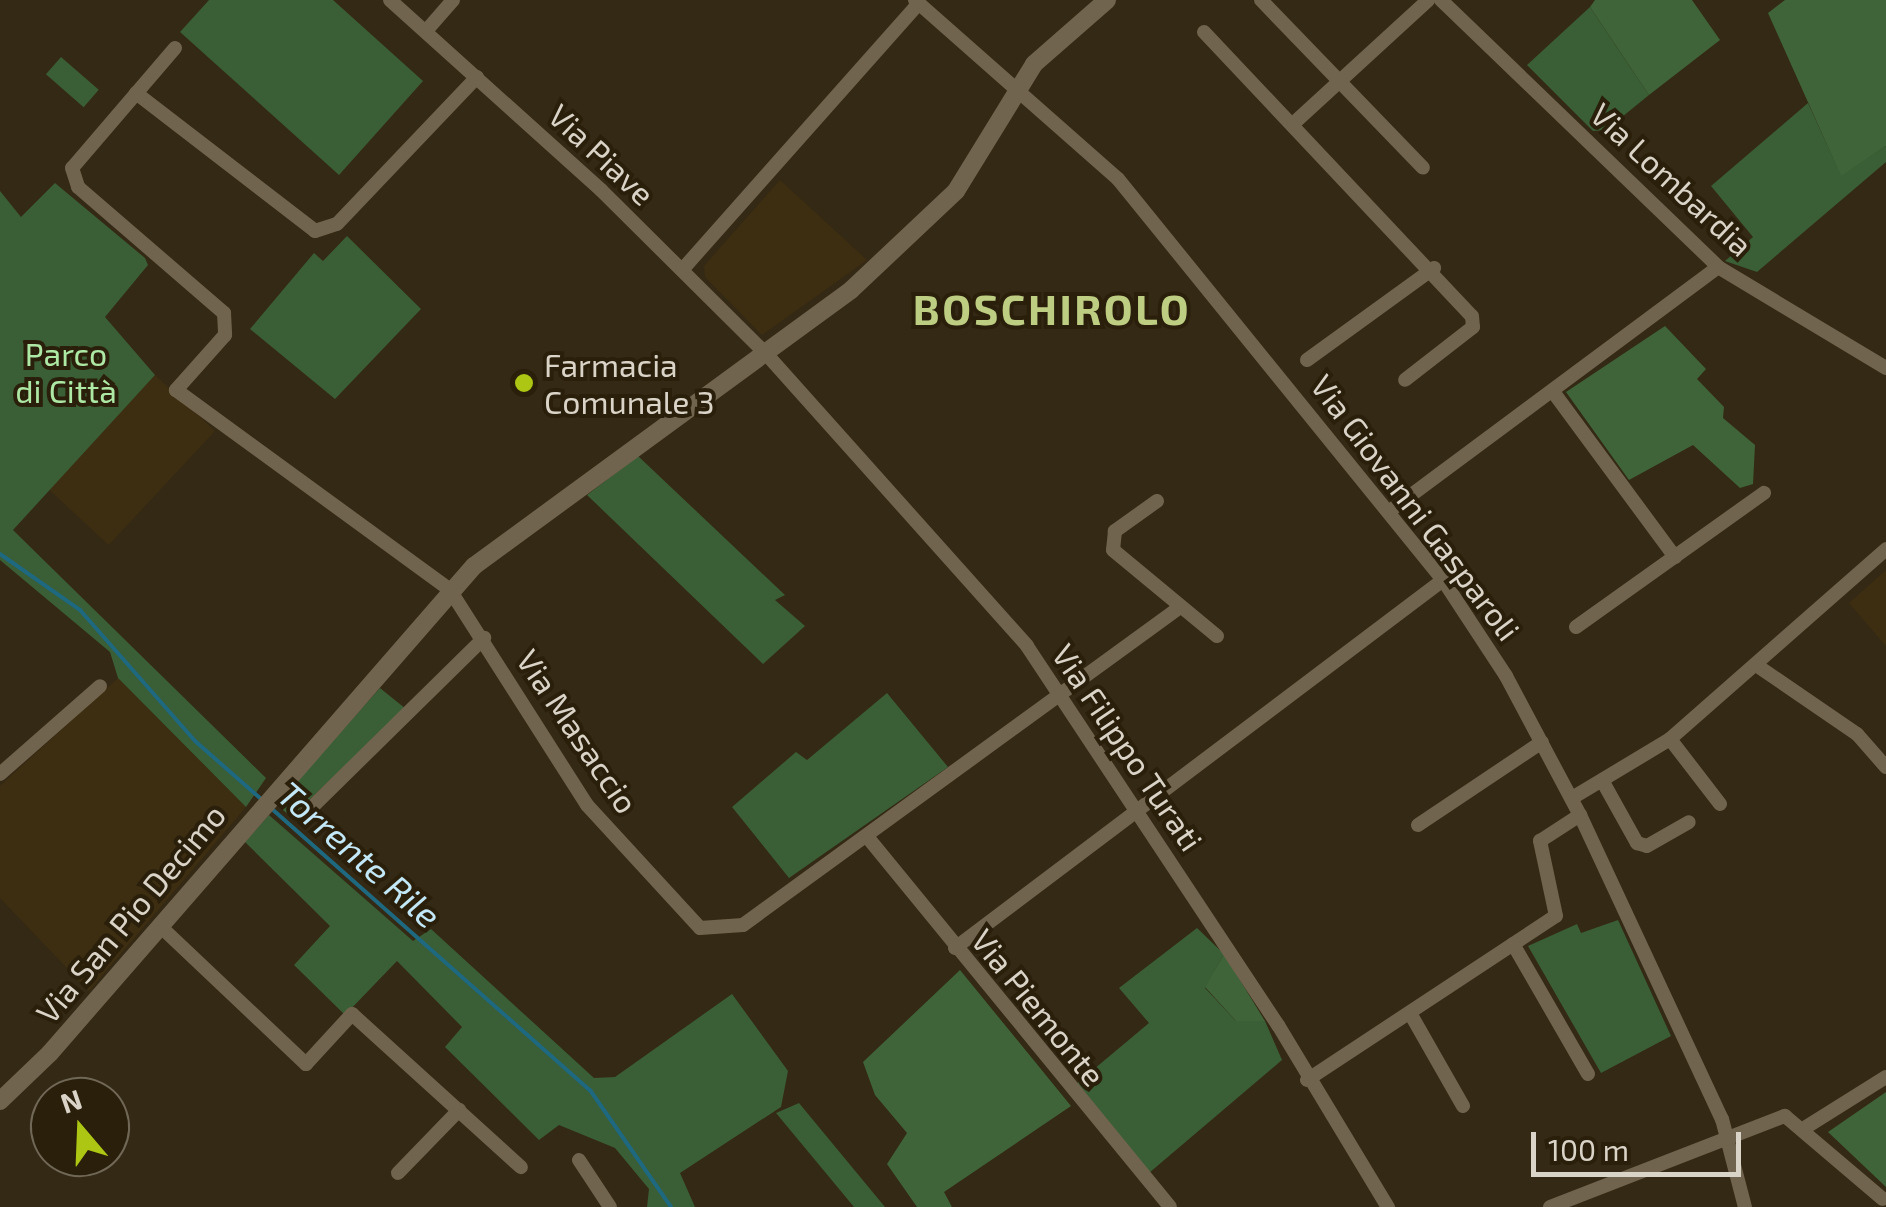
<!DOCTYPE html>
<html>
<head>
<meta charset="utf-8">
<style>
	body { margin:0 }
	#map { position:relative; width:1886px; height:1207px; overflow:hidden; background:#342914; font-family:"Exo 2",sans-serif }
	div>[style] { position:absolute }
	.built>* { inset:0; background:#3d2e12; transform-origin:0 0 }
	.green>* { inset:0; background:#3a5e35; transform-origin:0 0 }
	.forest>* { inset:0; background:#3f6439 }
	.stream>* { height:4px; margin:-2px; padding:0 2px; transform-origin:2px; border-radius:2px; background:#1e6880 }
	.minor>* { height:14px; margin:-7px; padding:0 7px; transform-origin:7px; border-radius:7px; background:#71644e }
	.tertiary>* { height:18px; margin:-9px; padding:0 9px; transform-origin:9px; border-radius:9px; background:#71644e }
	.dots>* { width:28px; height:28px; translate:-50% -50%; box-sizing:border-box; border:5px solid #2a1f0a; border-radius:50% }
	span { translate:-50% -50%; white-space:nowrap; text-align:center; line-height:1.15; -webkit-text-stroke:8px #2a1f0a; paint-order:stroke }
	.street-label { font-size:32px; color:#dad3c7 }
	.park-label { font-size:32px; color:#ade8a5 }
	.poi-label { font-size:32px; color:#dad3c7 }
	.left { translate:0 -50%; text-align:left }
	.water-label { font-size:35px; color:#c2e7f6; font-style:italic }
	.district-label { font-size:42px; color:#bdce83; font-weight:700; letter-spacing:2.5px }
	.north { position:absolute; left:30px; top:1077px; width:100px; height:100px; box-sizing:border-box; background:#2a1f0a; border:2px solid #706756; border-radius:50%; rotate:341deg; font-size:28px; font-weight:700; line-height:40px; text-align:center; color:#dad3c7 }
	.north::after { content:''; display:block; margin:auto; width:35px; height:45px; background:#acc613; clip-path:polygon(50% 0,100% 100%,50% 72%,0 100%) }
	.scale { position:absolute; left:1531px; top:1132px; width:210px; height:45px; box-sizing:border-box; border:5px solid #dad3c7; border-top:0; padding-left:12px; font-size:30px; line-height:35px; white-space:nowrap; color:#dad3c7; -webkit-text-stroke:8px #2a1f0a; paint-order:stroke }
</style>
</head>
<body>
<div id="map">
	<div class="built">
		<div style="clip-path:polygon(780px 180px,867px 260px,762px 335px,705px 277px,704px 266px)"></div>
		<div style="left:155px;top:375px;width:82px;height:156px;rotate:43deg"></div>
		<div style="clip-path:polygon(1886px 570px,1886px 646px,1849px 603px)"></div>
		<div style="clip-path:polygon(118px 678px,246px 807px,89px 991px,0 898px,0 786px)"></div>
	</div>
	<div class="green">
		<div style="clip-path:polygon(209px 0,333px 0,423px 81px,339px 175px,180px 32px)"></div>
		<div style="clip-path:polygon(1590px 7px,1649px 95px,1606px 130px,1593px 131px,1527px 65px)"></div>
		<div style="left:61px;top:57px;width:50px;height:23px;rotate:41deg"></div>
		<div style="clip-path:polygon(1808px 103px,1841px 175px,1886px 146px,1886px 162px,1757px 272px,1725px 261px,1753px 237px,1711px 186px)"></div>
		<div style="clip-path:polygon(55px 183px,145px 258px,148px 265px,105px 317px,155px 375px,13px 530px,266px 778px,246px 807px,118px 678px,110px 652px,0 560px,0 191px,21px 217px)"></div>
		<div style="clip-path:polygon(347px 236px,421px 309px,335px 399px,250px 329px,314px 253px,323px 261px)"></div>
		<div style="clip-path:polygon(638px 456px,785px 595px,775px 600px,805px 626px,763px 664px,587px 495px)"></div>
		<div style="clip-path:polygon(380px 688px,406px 709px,291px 817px,276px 804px)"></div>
		<div style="clip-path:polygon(887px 693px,948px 767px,789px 878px,732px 807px,796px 752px,807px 760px)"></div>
		<div style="clip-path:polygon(269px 815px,413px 941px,431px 929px,594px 1078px,615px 1077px,732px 994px,788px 1071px,781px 1107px,680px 1173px,695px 1207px,647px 1207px,649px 1189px,615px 1148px,559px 1125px,539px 1140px,445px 1047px,462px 1027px,397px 961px,345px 1015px,294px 965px,330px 926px,245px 842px)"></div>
		<div style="clip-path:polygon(1618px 920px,1671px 1036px,1601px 1073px,1528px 946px,1577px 924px,1581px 933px)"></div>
		<div style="clip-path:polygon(1197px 928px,1224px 954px,1205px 988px,1236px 1021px,1265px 1021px,1282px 1060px,1149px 1173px,1075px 1085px,1149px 1023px,1119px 988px)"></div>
		<div style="clip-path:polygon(799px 1103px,885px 1207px,854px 1207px,776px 1113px)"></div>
	</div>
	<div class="forest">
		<div style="clip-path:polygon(1595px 0,1692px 0,1720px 40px,1649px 95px,1590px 7px)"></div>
		<div style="clip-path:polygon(1785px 0,1886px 0,1886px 146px,1841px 176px,1768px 13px)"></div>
		<div style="clip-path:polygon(1665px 326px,1706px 369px,1697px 379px,1724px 407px,1723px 418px,1755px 445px,1753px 484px,1740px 488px,1693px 445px,1629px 480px,1566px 392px)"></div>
		<div style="clip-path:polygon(1224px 954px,1265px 1021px,1236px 1021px,1205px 987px)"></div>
		<div style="clip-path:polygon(960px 970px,1071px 1106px,944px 1192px,952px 1207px,917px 1207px,887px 1164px,907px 1133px,875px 1095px,863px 1062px)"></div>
		<div style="clip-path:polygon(1886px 1092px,1886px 1187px,1828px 1132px)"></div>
	</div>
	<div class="stream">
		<div style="left:0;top:554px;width:98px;rotate:35deg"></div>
		<div style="left:80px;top:610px;width:174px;rotate:48.7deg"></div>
		<div style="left:195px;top:741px;width:88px;rotate:41.3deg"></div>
		<div style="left:272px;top:809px;width:424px;rotate:41.5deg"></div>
		<div style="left:590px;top:1090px;width:142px;rotate:55.3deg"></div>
	</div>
	<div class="minor">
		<div style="left:390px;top:0;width:284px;rotate:42deg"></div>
		<div style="left:601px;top:190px;width:237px;rotate:44.8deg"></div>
		<div style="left:769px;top:357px;width:387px;rotate:48.2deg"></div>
		<div style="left:1027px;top:646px;width:455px;rotate:56.5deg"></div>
		<div style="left:1278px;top:1025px;width:213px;rotate:58.9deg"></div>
		<div style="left:915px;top:0;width:271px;rotate:41.4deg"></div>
		<div style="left:1118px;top:179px;width:516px;rotate:50.98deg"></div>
		<div style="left:1443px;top:580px;width:115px;rotate:56.7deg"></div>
		<div style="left:1506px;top:676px;width:157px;rotate:62deg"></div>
		<div style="left:1580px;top:815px;width:336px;rotate:65deg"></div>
		<div style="left:1722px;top:1119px;width:91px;rotate:75.4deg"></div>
		<div style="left:1261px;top:0;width:233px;rotate:46deg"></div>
		<div style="left:1441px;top:0;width:385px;rotate:43.9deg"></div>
		<div style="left:1718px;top:267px;width:196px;rotate:31deg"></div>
		<div style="left:426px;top:31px;width:41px;rotate:-48.9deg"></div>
		<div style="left:1204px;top:32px;width:390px;rotate:46.7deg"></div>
		<div style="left:1472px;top:316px;width:11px;rotate:85deg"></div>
		<div style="left:1473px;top:327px;width:86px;rotate:142.1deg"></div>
		<div style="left:175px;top:48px;width:158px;rotate:130.6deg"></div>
		<div style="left:72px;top:168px;width:20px;rotate:72deg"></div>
		<div style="left:78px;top:187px;width:193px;rotate:40.8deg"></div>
		<div style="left:224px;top:313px;width:22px;rotate:87deg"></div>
		<div style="left:225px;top:335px;width:74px;rotate:131.7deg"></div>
		<div style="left:176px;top:390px;width:339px;rotate:36.1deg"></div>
		<div style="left:450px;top:590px;width:255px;rotate:57.5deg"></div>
		<div style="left:587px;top:805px;width:167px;rotate:47.4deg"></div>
		<div style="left:700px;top:928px;width:43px;rotate:-4deg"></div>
		<div style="left:743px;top:925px;width:540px;rotate:-36.04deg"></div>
		<div style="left:136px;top:93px;width:226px;rotate:37.6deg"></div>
		<div style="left:315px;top:231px;width:23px;rotate:-18deg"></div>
		<div style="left:337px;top:224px;width:203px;rotate:-46.4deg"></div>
		<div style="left:1294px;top:123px;width:182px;rotate:-42.5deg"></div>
		<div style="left:682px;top:270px;width:357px;rotate:-48.4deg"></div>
		<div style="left:1307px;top:360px;width:157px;rotate:-35.9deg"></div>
		<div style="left:1554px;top:393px;width:204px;rotate:53.6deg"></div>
		<div style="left:1157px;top:501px;width:52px;rotate:144.5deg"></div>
		<div style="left:1115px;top:531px;width:19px;rotate:96deg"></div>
		<div style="left:1113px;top:550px;width:135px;rotate:39.6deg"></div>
		<div style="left:1391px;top:510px;width:407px;rotate:-36.6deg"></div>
		<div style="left:1576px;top:627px;width:231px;rotate:-35.5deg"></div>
		<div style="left:1759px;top:667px;width:119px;rotate:34.4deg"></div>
		<div style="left:1857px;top:734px;width:44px;rotate:48.7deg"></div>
		<div style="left:1670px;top:739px;width:82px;rotate:52.4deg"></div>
		<div style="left:0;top:774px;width:133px;rotate:-41.3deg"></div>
		<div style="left:1603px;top:782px;width:70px;rotate:60.9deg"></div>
		<div style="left:1637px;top:843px;width:10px;rotate:17deg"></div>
		<div style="left:1647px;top:846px;width:48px;rotate:-29.7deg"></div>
		<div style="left:1572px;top:798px;width:114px;rotate:-31deg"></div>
		<div style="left:1670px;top:739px;width:288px;rotate:-41.3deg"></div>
		<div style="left:306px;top:813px;width:250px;rotate:-44.5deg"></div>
		<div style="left:1418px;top:825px;width:149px;rotate:-33.8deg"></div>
		<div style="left:869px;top:839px;width:475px;rotate:50.7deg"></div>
		<div style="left:160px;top:926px;width:201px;rotate:43.4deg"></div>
		<div style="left:306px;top:1064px;width:68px;rotate:-47.4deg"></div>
		<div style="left:352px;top:1014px;width:228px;rotate:42.2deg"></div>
		<div style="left:1513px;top:944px;width:150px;rotate:60deg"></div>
		<div style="left:955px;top:948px;width:611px;rotate:-37.02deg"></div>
		<div style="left:1410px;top:1013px;width:107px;rotate:60.3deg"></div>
		<div style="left:1307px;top:1080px;width:298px;rotate:-33.4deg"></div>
		<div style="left:1556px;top:916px;width:77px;rotate:-102deg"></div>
		<div style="left:1540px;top:841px;width:48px;rotate:-33deg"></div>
		<div style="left:1803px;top:1129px;width:98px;rotate:-32.1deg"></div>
		<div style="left:579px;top:1160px;width:56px;rotate:56.6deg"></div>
		<div style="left:398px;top:1173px;width:88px;rotate:-45.9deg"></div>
		<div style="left:1550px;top:1207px;width:252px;rotate:-21.2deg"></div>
		<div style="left:1785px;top:1116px;width:128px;rotate:40.3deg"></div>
	</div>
	<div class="tertiary">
		<div style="left:0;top:1101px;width:69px;rotate:-43.8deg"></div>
		<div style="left:50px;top:1053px;width:646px;rotate:-48.96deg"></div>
		<div style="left:474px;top:566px;width:467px;rotate:-36.2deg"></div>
		<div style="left:851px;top:290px;width:144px;rotate:-43.3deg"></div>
		<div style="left:956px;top:191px;width:149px;rotate:-58.4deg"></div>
		<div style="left:1034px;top:64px;width:97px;rotate:-41.2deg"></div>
	</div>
	<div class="dots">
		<div style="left:524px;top:383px;background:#acc613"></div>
	</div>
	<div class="street-label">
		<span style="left:602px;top:154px;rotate:43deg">Via Piave</span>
		<span style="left:1672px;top:179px;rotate:43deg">Via Lombardia</span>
		<span style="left:1416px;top:507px;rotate:53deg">Via Giovanni Gasparoli</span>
		<span style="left:578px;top:731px;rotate:56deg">Via Masaccio</span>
		<span style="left:1128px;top:747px;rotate:56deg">Via Filippo Turati</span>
		<span style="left:130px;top:913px;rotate:-50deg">Via San Pio Decimo</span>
		<span style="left:1039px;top:1007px;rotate:51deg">Via Piemonte</span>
	</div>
	<div class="park-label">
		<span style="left:66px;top:372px">Parco<br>di Città</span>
	</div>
	<div class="poi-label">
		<span class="left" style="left:544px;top:383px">Farmacia<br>Comunale 3</span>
	</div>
	<div class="water-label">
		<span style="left:360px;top:854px;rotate:41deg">Torrente Rile</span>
	</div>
	<div class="district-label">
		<span style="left:1052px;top:308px">BOSCHIROLO</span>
	</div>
	<div class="north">N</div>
	<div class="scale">100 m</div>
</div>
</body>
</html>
